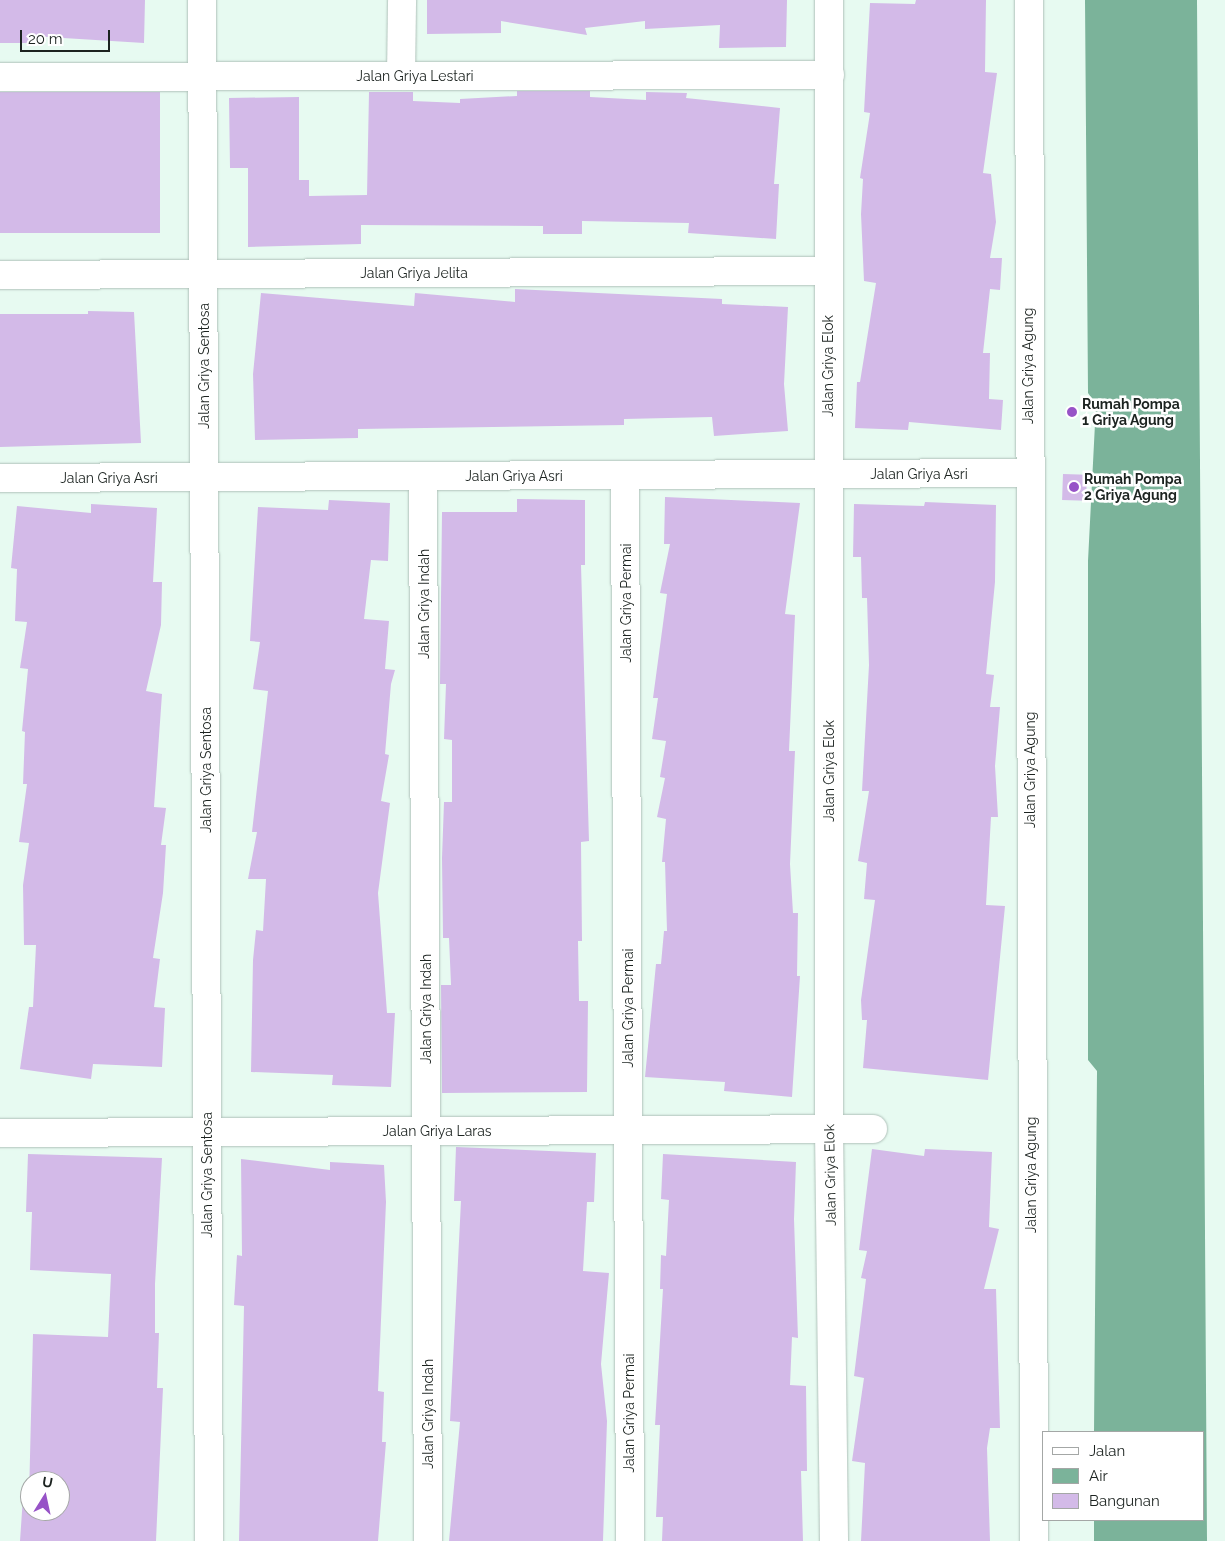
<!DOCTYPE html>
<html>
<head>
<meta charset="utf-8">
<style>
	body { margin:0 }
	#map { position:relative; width:1225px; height:1541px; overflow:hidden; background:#e7faf1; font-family:Raleway,sans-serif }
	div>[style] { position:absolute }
	.water>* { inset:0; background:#7bb39a }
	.building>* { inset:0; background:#d3bae8; transform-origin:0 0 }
	.roads { filter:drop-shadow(0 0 1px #afc1b9) drop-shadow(0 0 1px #afc1b9) }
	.street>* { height:28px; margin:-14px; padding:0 14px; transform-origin:14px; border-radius:14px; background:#fff }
	.dots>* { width:14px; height:14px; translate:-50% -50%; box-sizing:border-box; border:2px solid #fff; border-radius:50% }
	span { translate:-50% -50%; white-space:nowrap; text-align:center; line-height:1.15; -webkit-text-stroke:5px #fff; paint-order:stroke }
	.street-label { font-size:14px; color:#1c2320 }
	.poi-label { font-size:14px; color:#1c2320; font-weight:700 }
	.left { translate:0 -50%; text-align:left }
	.legend { position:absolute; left:1042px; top:1431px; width:162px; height:90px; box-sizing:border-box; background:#fff; border:1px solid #a4a7a6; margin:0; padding:6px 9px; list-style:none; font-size:15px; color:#1c2320 }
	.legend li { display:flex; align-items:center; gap:10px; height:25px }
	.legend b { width:25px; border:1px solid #a4a7a6 }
	.north { position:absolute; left:20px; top:1471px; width:50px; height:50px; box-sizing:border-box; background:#fff; border:1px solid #a4a7a6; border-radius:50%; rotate:10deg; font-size:14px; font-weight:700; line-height:20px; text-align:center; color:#1c2320 }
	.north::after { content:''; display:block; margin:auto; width:18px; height:22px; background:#9753c7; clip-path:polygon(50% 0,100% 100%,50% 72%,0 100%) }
	.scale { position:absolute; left:20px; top:30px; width:90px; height:22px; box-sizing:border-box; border:2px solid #1c2320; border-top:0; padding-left:6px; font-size:15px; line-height:18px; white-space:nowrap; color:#1c2320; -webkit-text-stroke:4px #fff; paint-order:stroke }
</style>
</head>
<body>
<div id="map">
	<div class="water">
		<div style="clip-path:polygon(1085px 0,1197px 0,1207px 1541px,1094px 1541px,1094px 1520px,1204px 1520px,1204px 1432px,1094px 1432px,1097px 1071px,1088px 1060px,1088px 561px,1096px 404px,1088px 393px)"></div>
	</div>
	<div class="building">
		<div style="clip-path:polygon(0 0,145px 0,144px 43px,31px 36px,31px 43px,0 43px)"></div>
		<div style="clip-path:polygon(427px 0,787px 0,786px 47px,719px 48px,720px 25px,645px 29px,645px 21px,585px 28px,587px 35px,501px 21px,501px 33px,427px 34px)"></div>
		<div style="clip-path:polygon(916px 0,986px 0,985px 72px,997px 73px,983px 173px,991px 174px,996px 222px,990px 258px,1002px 258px,1000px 290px,990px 289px,983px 353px,990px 353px,989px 399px,1003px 400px,1001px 430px,909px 422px,908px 430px,855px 428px,857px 382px,860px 382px,876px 283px,864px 281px,861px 214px,863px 179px,860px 178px,870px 113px,864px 112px,870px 3px,915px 4px)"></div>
		<div style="clip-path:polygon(517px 91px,590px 91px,590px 97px,646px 100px,646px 92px,687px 93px,686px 98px,780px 108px,774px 184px,779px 184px,776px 239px,688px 233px,689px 223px,582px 221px,582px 234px,543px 234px,543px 226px,361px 225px,361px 244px,248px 247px,248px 168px,230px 168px,229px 98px,299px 97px,299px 180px,309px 180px,309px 196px,367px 195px,369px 92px,413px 92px,413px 101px,460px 103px,460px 99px,517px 96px)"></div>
		<div style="left:160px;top:92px;width:141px;height:160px;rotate:90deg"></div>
		<div style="clip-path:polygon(515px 289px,722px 299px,722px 304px,788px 307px,784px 384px,788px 431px,714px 436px,712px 417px,624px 419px,624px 425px,358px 429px,358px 438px,255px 440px,253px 374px,261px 293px,414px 306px,415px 293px,515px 302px)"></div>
		<div style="clip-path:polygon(88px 311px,134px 312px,141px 443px,0 447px,0 314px,88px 314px)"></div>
		<div style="left:1063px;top:474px;width:24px;height:26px;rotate:2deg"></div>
		<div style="clip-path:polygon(665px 497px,800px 503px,785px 614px,795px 615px,789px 751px,795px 751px,790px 864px,793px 913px,798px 913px,797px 976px,800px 976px,792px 1097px,724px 1091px,725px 1082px,645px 1077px,656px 964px,661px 964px,664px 931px,667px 931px,665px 862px,662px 862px,666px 819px,657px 817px,665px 778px,660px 777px,666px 741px,652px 739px,658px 698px,653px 698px,667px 594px,660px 593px,670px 544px,664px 544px)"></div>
		<div style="clip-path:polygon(517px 499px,585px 500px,585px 565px,581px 565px,589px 841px,581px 842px,582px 941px,578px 941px,579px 1001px,588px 1001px,587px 1092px,442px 1093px,441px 985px,451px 985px,449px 938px,443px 938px,442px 858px,444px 802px,452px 802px,452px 740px,444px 739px,446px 684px,440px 684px,442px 512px,517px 512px)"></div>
		<div style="clip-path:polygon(329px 500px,390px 503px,388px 561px,371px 560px,364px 619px,389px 621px,385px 669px,395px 670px,391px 684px,385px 754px,389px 755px,381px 801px,390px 803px,378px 893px,387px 1013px,395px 1013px,391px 1087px,332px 1085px,333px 1075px,251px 1072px,253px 960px,256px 930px,263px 931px,266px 879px,248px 879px,257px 832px,252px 832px,268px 691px,253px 689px,260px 642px,250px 641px,258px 507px,328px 510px)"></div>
		<div style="clip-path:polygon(925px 502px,996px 505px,995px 582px,986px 674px,994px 675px,990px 707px,1000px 707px,995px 766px,998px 817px,991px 817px,986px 905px,1005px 906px,988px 1080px,863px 1068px,867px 1020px,862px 1020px,861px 1000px,875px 900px,864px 899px,867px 863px,858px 861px,869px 791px,862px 791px,869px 665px,867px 598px,862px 598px,861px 557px,853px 557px,854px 504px,924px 506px)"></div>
		<div style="clip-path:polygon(91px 504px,157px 508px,153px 582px,162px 582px,161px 625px,146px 691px,162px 694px,154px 807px,166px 808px,161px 845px,166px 845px,163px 893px,153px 958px,160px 959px,154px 1007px,165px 1008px,162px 1067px,93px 1064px,91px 1079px,20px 1069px,29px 1007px,33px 1007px,36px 945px,24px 945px,23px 885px,29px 843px,19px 842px,27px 784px,23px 784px,25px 732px,22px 731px,28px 669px,20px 668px,27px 622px,15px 621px,17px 569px,11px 568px,17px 506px,91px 513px)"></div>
		<div style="clip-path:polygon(456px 1147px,596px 1153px,594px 1202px,587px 1202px,583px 1271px,609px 1273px,601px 1364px,607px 1421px,603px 1541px,449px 1541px,460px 1422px,450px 1421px,461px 1201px,454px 1201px)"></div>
		<div style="clip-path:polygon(872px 1149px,924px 1156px,925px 1149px,992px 1152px,989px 1227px,999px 1229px,984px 1289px,996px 1289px,1000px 1428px,990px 1428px,987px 1448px,990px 1541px,861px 1541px,865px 1463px,852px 1461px,864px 1378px,854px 1376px,866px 1279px,861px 1278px,867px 1251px,859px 1250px)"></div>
		<div style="clip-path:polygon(evenodd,28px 1154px,162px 1158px,155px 1284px,155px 1333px,159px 1333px,157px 1388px,163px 1388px,156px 1541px,20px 1541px,23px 1497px,29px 1497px,33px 1334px,108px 1337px,111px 1274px,30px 1270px,32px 1212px,26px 1212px,28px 1154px,30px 1481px,60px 1481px,60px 1511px,30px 1511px,30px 1481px)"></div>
		<div style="clip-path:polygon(663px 1154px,796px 1162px,794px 1219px,798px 1338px,792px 1337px,790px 1385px,806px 1386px,807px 1471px,801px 1471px,803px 1541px,662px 1541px,663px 1517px,656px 1517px,660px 1425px,655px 1425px,663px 1289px,660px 1289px,661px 1255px,666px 1256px,669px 1200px,661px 1199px)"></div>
		<div style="clip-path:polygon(241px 1159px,330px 1170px,330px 1162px,384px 1165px,386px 1202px,378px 1391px,384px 1392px,382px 1442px,386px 1442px,378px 1541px,239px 1541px,244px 1306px,234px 1305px,237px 1255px,242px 1256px)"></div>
	</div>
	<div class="roads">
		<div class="street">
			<div style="left:202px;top:0;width:1541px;rotate:89.74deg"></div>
			<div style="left:829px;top:0;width:1129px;rotate:90deg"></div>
			<div style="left:829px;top:1129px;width:412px;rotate:89.3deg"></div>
			<div style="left:1029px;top:0;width:1541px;rotate:89.81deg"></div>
			<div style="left:401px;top:76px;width:76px;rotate:-89.2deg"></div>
			<div style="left:0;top:77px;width:830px;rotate:-0.14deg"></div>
			<div style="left:0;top:275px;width:828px;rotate:-0.28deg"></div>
			<div style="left:625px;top:475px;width:1066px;rotate:89.73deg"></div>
			<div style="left:423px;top:476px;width:1065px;rotate:89.73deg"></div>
			<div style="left:0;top:478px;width:1029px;rotate:-0.28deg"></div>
			<div style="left:0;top:1133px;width:873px;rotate:-0.26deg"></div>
		</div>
	</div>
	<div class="dots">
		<div style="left:1072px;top:412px;background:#9753c7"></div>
		<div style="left:1074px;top:487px;background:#9753c7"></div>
	</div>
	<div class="street-label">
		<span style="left:415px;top:76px">Jalan Griya Lestari</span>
		<span style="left:414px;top:273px">Jalan Griya Jelita</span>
		<span style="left:204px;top:366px;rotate:-90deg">Jalan Griya Sentosa</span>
		<span style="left:828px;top:366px;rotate:-90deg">Jalan Griya Elok</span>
		<span style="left:1028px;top:366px;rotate:-90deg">Jalan Griya Agung</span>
		<span style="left:919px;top:474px">Jalan Griya Asri</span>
		<span style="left:514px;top:476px">Jalan Griya Asri</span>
		<span style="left:109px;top:478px">Jalan Griya Asri</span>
		<span style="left:626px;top:603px;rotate:-90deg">Jalan Griya Permai</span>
		<span style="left:424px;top:604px;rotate:-90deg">Jalan Griya Indah</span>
		<span style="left:206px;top:770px;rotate:-90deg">Jalan Griya Sentosa</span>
		<span style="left:1030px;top:770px;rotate:-90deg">Jalan Griya Agung</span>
		<span style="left:829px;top:771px;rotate:-90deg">Jalan Griya Elok</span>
		<span style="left:628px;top:1008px;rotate:-90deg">Jalan Griya Permai</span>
		<span style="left:426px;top:1009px;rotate:-90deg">Jalan Griya Indah</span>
		<span style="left:437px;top:1131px">Jalan Griya Laras</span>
		<span style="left:207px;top:1175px;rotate:-90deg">Jalan Griya Sentosa</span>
		<span style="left:830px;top:1175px;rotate:-91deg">Jalan Griya Elok</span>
		<span style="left:1031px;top:1175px;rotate:-90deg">Jalan Griya Agung</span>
		<span style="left:629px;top:1413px;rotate:-90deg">Jalan Griya Permai</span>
		<span style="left:428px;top:1414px;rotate:-90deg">Jalan Griya Indah</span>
	</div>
	<div class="poi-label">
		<span class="left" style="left:1082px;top:412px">Rumah Pompa<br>1 Griya Agung</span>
		<span class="left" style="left:1084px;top:487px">Rumah Pompa<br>2 Griya Agung</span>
	</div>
	<ul class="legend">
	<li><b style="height:6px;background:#fff"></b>Jalan</li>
	<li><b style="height:14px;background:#7bb39a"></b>Air</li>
	<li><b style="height:14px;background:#d3bae8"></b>Bangunan</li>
	</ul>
	<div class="north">U</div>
	<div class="scale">20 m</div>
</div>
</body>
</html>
